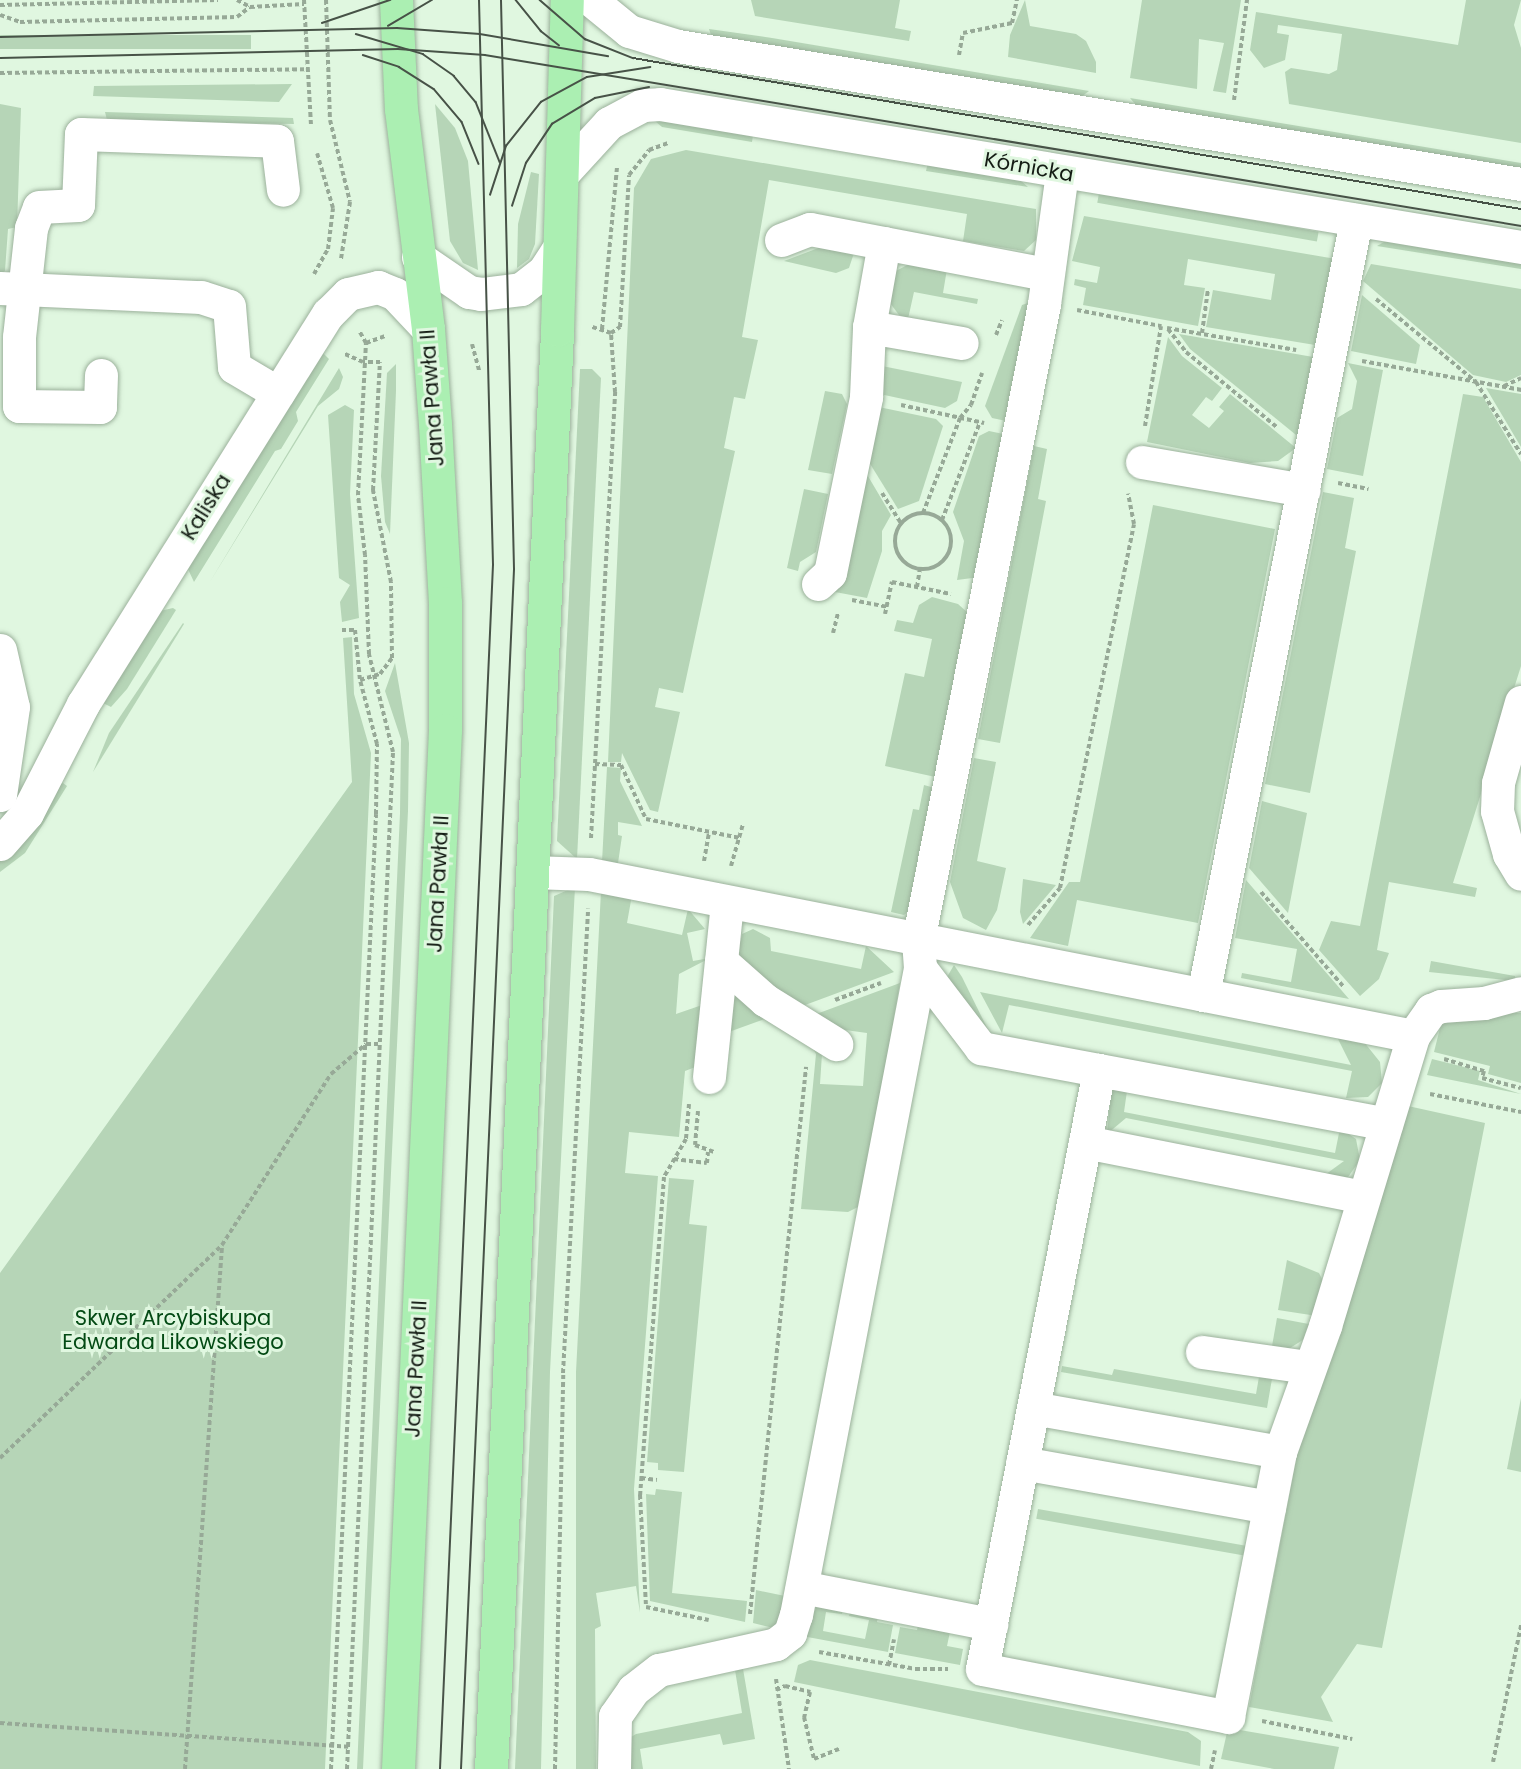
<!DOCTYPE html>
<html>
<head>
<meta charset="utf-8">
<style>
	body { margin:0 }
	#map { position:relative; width:1521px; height:1769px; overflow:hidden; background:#e0f7e0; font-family:Poppins,sans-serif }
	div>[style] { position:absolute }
	.green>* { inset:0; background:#b6d5b7; transform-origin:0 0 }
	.path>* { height:4px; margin-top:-2px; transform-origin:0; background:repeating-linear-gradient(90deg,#97a997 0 4.5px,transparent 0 7.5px) }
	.path>.ring { margin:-2px; padding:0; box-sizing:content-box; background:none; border:4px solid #97a997; border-radius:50% }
	.roads { filter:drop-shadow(0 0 2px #9bb19b) drop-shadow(0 0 2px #9bb19b) }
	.minor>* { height:33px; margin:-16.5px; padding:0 16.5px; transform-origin:16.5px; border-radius:16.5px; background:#fff }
	.major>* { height:33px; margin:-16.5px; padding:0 16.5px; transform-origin:16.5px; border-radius:16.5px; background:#abefb2 }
	.tram>* { height:1.5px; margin:-0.75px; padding:0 0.75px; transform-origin:0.75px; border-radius:0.75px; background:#475247 }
	span { translate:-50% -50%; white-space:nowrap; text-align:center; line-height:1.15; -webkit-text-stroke:6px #e0f7e0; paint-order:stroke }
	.street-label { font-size:21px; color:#141c14 }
	.park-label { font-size:21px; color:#034a14 }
</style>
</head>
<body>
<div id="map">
	<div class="green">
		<div style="clip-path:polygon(751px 0,900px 0,895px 28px,911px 31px,909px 41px,755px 16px)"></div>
		<div style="clip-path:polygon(1025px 0,1030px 26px,1076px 34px,1086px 41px,1096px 62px,1096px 73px,1008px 57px,1010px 35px)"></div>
		<div style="clip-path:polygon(1142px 0,1241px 0,1226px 93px,1213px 91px,1224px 43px,1199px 39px,1197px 89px,1130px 78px)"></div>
		<div style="clip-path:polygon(1466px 0,1521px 0,1514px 25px,1521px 48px,1521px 143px,1289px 104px,1285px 72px,1291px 68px,1329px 74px,1337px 70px,1342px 34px,1278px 25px,1277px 33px,1289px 35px,1285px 60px,1264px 68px,1250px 50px,1256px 12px,1458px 45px)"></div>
		<div style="clip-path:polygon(709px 29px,772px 38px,1089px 91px,1081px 97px,712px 38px)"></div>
		<div style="left:251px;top:35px;width:14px;height:251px;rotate:90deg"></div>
		<div style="clip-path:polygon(292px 84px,279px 102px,93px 96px,94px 86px)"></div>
		<div style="clip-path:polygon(1130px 98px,1521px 163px,1521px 177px,1136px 105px)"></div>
		<div style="clip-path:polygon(0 104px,21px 108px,17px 227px,8px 229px,5px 271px,0 274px)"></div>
		<div style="clip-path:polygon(435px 104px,455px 128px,468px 161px,478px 270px,463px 263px,450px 241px)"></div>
		<div style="clip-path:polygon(105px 112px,293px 118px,294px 124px,107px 120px)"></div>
		<div style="clip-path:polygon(671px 117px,754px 129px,752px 142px,662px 127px,655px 121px)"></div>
		<div style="clip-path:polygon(686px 150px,1036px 209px,1036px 240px,1024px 251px,963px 241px,967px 214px,769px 180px,742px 337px,758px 340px,745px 399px,734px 397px,724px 448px,735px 451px,683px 693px,659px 688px,655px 707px,680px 712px,658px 812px,650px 810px,622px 753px,621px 762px,608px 762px,634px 188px,651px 159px)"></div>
		<div style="clip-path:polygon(929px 158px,1020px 180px,1028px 187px,926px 171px)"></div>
		<div style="clip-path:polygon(531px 172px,539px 174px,535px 244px,529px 259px,517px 268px,518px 224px)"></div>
		<div style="left:1099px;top:193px;width:223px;height:10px;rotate:10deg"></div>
		<div style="clip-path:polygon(1084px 216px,1336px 259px,1321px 346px,1206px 327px,1213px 290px,1271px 300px,1275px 274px,1188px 259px,1184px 285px,1205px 288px,1198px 326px,1083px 305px,1086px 288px,1074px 285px,1075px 279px,1097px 283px,1100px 267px,1072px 261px)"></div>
		<div style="clip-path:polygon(1389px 239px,1521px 256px,1521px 269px,1377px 246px)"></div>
		<div style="clip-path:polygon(821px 247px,854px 253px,849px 268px,836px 273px,784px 261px)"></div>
		<div style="clip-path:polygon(911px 263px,947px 269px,943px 293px,978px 299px,977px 304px,914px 292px,908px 319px,899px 315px,887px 299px,894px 272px)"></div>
		<div style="clip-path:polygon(1371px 264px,1521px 289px,1521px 375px,1506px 382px,1473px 375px,1363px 281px)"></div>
		<div style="clip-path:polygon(1362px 295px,1420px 345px,1416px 364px,1351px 351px)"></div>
		<div style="clip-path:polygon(1028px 303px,1011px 422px,992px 418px,985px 406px,1022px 305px)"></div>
		<div style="clip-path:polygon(1179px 334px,1319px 358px,1301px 439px,1190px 349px)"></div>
		<div style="clip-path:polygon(1168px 337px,1182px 356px,1222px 388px,1212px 401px,1206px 397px,1192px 415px,1209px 428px,1224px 411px,1219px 407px,1230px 394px,1296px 448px,1278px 461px,1250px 463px,1147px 442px)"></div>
		<div style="clip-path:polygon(322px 352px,329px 359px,296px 412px,298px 421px,281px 449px,275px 451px,194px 582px,187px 567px)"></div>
		<div style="clip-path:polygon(1348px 363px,1383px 370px,1363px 476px,1327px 469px,1337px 418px,1352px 409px,1357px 381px)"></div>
		<div style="clip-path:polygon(396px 364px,396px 391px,390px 534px,385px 522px,381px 476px,387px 373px)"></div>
		<div style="clip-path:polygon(877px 365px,962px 382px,957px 401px,945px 408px,875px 393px)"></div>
		<div style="clip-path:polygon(339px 368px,343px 377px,339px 389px,318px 406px,208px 585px)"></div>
		<div style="clip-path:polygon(580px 369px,592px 369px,601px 378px,577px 859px,557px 841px)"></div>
		<div style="clip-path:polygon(1486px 388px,1521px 394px,1521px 447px)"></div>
		<div style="clip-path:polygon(825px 391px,842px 394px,847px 404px,832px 474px,808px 470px)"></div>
		<div style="clip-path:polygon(1463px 394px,1483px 397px,1521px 462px,1521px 666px,1453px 883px,1477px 888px,1475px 897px,1389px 882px,1377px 950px,1389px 953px,1379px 979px,1360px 996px,1319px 950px,1331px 921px,1360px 926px)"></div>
		<div style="clip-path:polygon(345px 405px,354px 410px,350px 494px,359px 618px,342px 622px,340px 602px,350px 585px,339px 578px,328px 415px)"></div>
		<div style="clip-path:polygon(874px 406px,936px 419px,943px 426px,919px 501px,898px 509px,864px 454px)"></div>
		<div style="clip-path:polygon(989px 431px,1008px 435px,980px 577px,957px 580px,964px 541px,953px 512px,979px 436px)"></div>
		<div style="clip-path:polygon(1034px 446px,1047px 449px,1038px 499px,1046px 501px,1000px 743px,978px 739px)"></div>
		<div style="clip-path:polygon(862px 466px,891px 515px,882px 531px,882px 551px,867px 598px,835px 592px)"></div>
		<div style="clip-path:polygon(804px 489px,828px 494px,816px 552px,800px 562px,798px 571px,787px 568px)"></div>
		<div style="clip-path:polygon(1323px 492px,1354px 498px,1345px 548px,1356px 551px,1310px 793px,1265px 784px)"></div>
		<div style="clip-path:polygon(1153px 505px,1275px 529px,1198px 923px,1077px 900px,1068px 946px,1030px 938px,1069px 882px,1080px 882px)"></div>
		<div style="clip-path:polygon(932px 597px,958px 604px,967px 612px,940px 778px,885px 766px,905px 673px,924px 677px,932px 639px,894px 631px,897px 620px,913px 623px,919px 605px)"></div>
		<div style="clip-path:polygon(173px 608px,176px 610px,127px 689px,111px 707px,103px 703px,160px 611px)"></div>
		<div style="clip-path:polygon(183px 623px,184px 624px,93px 772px,109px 733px)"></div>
		<div style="clip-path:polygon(352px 637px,354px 694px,371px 753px,325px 1769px,0 1769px,0 1273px,352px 782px,343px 638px)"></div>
		<div style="clip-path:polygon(395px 663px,409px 743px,408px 811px,363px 1769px,357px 1769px,400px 813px,401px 739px,385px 691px)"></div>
		<div style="clip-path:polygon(974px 758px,996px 762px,977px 861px,1006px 868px,997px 910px,986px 930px,963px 918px,950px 882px)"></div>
		<div style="clip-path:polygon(607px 767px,621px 768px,620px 781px,642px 826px,618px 822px,618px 835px,622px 836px,618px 863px,602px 862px)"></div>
		<div style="clip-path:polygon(63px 783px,67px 786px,25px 853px,0 872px,0 858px,51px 787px)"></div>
		<div style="clip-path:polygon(924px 785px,938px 789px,910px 910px,904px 915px,891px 912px,913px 809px,919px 810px)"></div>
		<div style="clip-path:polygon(1262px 801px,1307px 813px,1288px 913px,1249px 868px)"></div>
		<div style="clip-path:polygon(1023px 879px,1056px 885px,1023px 924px,1020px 912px)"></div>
		<div style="clip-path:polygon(1246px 880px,1349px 999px,1241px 978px,1242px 973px,1291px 982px,1297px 949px,1235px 938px)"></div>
		<div style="clip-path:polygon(575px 887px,550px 1372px,541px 1769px,515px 1769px,554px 896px)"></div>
		<div style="clip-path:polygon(601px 891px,632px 895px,627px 923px,682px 935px,688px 909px,705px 929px,687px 933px,693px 961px,710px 958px,679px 974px,676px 1014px,705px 1004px,698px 1066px,685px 1071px,679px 1137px,629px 1132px,625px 1173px,658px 1176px,634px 1489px,640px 1613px,636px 1586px,596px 1593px,601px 1626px,595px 1629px,596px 1769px,576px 1769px,576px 1372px)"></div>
		<div style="clip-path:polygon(753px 929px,770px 938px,771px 951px,861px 969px,866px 946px,894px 972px,797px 1008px,748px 967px,738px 953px,742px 934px)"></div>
		<div style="clip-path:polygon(1431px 961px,1515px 976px,1515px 981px,1429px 972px)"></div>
		<div style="clip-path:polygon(954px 965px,962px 977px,994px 1042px,947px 977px)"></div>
		<div style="clip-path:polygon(900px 983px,862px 1205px,848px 1212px,801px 1209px,816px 1054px,812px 1047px,822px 1054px,820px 1084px,863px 1086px,867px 1033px,838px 1029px,811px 1016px)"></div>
		<div style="clip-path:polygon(980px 992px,1351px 1065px,1337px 1037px,1364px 1042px,1380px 1062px,1382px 1083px,1368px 1097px,1346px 1098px,1352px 1071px,1009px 1005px,1002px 1033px)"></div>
		<div style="clip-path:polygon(734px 994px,773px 1016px,726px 1033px)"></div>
		<div style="clip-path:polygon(1461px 1011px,1521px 1013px,1521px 1083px,1488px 1074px,1490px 1066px,1434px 1052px,1442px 1020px)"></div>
		<div style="clip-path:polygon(1432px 1059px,1480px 1071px,1478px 1080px,1521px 1094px,1427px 1075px)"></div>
		<div style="clip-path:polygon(1112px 1084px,1127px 1091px,1124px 1112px,1335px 1153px,1340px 1128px,1356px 1139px,1360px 1160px,1346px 1180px,1322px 1177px,1344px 1161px,1126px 1118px,1107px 1134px)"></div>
		<div style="clip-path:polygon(1408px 1106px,1485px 1123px,1382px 1648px,1357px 1644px,1321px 1697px,1333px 1722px,1249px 1707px,1302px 1428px)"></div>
		<div style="clip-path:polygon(669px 1178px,694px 1180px,689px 1224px,707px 1226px,684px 1472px,658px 1470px,658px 1463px,647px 1462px)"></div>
		<div style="clip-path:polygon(1287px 1260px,1319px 1273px,1324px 1283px,1317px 1316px,1278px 1310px)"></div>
		<div style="clip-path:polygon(1277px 1318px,1314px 1325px,1309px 1336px,1287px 1350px,1272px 1346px)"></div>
		<div style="clip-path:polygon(1062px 1366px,1112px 1375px,1114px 1369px,1256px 1394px,1260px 1371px,1273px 1373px,1267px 1408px,1061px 1372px)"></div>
		<div style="clip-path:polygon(1521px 1398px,1521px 1472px,1507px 1469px)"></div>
		<div style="clip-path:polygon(656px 1489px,682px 1492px,672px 1593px,747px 1601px,745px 1622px,650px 1601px,646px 1494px,655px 1495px)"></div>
		<div style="left:1038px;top:1509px;width:211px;height:10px;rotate:10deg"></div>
		<div style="clip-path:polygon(756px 1590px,785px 1596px,778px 1629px,753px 1623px)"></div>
		<div style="clip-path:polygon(817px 1606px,843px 1607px,842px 1614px,826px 1612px,823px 1631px,865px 1639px,869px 1620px,849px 1616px,851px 1608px,878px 1613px,877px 1622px,893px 1625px,888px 1652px,802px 1636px)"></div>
		<div style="clip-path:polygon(919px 1621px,951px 1627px,947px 1646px,963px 1649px,960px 1665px,895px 1653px,900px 1627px,917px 1630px)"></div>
		<div style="clip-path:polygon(810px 1660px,1188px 1732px,1201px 1741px,1200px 1766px,794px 1682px,798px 1665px)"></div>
		<div style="clip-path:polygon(742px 1663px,755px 1739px,723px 1745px,720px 1734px,640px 1749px,643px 1769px,630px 1769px,631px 1737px,636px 1734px,742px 1713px,734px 1664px)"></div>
		<div style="clip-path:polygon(1228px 1728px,1339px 1747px,1334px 1769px,1274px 1769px,1221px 1759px)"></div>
	</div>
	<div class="path">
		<div style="left:237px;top:0;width:15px;rotate:28deg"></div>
		<div style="left:250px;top:7px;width:54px;rotate:-3.2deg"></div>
		<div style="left:304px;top:0;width:125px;rotate:86.8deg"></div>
		<div style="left:326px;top:0;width:120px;rotate:88.1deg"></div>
		<div style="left:330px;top:120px;width:84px;rotate:76.3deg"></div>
		<div style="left:350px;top:202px;width:58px;rotate:99deg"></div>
		<div style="left:0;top:5px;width:218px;rotate:-1.3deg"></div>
		<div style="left:0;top:15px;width:21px;rotate:19deg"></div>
		<div style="left:20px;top:22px;width:217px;rotate:-1.3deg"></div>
		<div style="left:237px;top:17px;width:16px;rotate:-38deg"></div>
		<div style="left:959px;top:55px;width:22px;rotate:-80deg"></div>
		<div style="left:963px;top:33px;width:50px;rotate:-11.5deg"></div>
		<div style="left:1012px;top:23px;width:24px;rotate:-78deg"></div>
		<div style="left:0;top:73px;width:307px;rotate:-0.7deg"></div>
		<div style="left:1234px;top:100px;width:101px;rotate:-82.6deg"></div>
		<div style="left:314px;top:274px;width:29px;rotate:-61deg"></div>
		<div style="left:328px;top:249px;width:41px;rotate:-83deg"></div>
		<div style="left:333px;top:208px;width:57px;rotate:-106.2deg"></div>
		<div style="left:1376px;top:299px;width:130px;rotate:39.7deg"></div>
		<div style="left:1476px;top:382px;width:85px;rotate:58deg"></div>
		<div style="left:1077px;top:310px;width:86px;rotate:10.8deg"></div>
		<div style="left:1167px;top:328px;width:131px;rotate:9.7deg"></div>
		<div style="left:602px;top:329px;width:162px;rotate:-84.7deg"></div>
		<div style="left:1168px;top:329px;width:29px;rotate:52deg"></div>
		<div style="left:1186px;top:352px;width:119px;rotate:39.6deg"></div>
		<div style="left:611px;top:333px;width:11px;rotate:-34deg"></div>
		<div style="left:620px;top:327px;width:152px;rotate:-86.6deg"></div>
		<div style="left:629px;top:175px;width:32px;rotate:-51deg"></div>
		<div style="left:649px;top:150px;width:20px;rotate:-20deg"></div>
		<div style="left:1202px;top:333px;width:44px;rotate:-82.2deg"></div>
		<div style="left:996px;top:335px;width:16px;rotate:-68deg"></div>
		<div style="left:366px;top:343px;width:20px;rotate:-20deg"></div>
		<div style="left:472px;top:344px;width:28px;rotate:75deg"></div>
		<div style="left:1362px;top:361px;width:162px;rotate:10.3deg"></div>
		<div style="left:1504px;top:386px;width:19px;rotate:-25deg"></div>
		<div style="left:901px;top:405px;width:85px;rotate:12.2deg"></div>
		<div style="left:1145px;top:426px;width:101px;rotate:-80.9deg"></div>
		<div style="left:1338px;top:483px;width:31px;rotate:11deg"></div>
		<div style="left:882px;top:493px;width:36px;rotate:58deg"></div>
		<div class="ring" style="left:895px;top:513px;width:52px;height:52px"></div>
		<div style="left:923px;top:513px;width:102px;rotate:-68.7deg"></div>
		<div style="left:960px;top:418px;width:17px;rotate:-50deg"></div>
		<div style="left:971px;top:405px;width:34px;rotate:-71deg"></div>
		<div style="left:942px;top:520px;width:105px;rotate:-68.8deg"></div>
		<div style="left:917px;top:587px;width:18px;rotate:-81deg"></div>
		<div style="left:852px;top:600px;width:36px;rotate:11deg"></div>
		<div style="left:885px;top:614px;width:33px;rotate:-78deg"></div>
		<div style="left:892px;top:582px;width:60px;rotate:11.5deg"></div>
		<div style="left:342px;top:630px;width:13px"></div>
		<div style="left:355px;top:630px;width:50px;rotate:84.3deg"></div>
		<div style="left:833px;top:633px;width:21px;rotate:-76deg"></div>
		<div style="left:595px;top:764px;width:26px;rotate:2deg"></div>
		<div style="left:621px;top:765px;width:60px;rotate:65.2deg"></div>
		<div style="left:646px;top:819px;width:96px;rotate:11.4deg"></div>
		<div style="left:591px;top:838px;width:447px;rotate:-86.9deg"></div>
		<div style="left:615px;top:392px;width:59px;rotate:-93.9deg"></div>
		<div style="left:611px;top:333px;width:20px;rotate:-162deg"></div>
		<div style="left:704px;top:861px;width:29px;rotate:-80deg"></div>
		<div style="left:731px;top:866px;width:44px;rotate:-74.1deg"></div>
		<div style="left:1261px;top:892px;width:125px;rotate:48.9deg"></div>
		<div style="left:1028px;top:925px;width:49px;rotate:-49.1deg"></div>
		<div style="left:1060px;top:888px;width:371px;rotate:-78.5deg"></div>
		<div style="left:1134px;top:524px;width:31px;rotate:-101deg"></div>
		<div style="left:835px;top:1000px;width:49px;rotate:-20.3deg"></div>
		<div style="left:1444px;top:1059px;width:42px;rotate:16.7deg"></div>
		<div style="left:1484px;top:1071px;width:7px;rotate:106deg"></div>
		<div style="left:1482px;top:1078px;width:40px;rotate:14.4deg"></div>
		<div style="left:1430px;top:1094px;width:93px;rotate:11.2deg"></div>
		<div style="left:689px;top:1104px;width:35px;rotate:95deg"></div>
		<div style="left:686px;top:1139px;width:44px;rotate:120.1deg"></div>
		<div style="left:664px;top:1177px;width:319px;rotate:94.3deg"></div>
		<div style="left:640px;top:1495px;width:112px;rotate:86.9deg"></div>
		<div style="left:646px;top:1607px;width:64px;rotate:11.7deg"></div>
		<div style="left:698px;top:1111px;width:34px;rotate:95deg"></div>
		<div style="left:695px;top:1145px;width:20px;rotate:20deg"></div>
		<div style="left:674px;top:1159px;width:33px;rotate:7deg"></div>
		<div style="left:707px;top:1163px;width:11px;rotate:-85deg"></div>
		<div style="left:0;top:1458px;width:308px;rotate:-43.8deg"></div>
		<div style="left:222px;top:1245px;width:203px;rotate:-57.5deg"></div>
		<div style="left:331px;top:1074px;width:46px;rotate:-40.6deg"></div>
		<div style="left:366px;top:1044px;width:15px"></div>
		<div style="left:641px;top:1478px;width:16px;rotate:7deg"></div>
		<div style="left:750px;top:1614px;width:550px;rotate:-84.15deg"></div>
		<div style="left:819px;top:1652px;width:97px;rotate:10deg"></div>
		<div style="left:915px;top:1669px;width:33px"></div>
		<div style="left:889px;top:1665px;width:26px;rotate:-79deg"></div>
		<div style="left:776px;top:1679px;width:91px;rotate:81.8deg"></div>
		<div style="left:776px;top:1690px;width:10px;rotate:-24deg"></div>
		<div style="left:785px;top:1686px;width:26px;rotate:13deg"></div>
		<div style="left:810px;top:1692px;width:26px;rotate:103deg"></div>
		<div style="left:804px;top:1717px;width:43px;rotate:76.6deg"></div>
		<div style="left:814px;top:1759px;width:27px;rotate:-22deg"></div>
		<div style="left:1262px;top:1721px;width:92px;rotate:11.3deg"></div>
		<div style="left:0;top:1723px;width:349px;rotate:3.9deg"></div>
		<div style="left:1493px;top:1762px;width:140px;rotate:-78.4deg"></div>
		<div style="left:185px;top:1769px;width:524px;rotate:-85.95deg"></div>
		<div style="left:331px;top:1769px;width:956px;rotate:-87.3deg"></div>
		<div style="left:376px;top:814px;width:70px;rotate:-89.2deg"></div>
		<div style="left:377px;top:744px;width:66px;rotate:-104.9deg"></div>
		<div style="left:360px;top:680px;width:21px;rotate:-17deg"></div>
		<div style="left:380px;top:674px;width:20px;rotate:-53deg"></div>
		<div style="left:392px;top:658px;width:76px;rotate:-90.8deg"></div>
		<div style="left:391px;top:582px;width:94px;rotate:-101.1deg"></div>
		<div style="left:373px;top:490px;width:128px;rotate:-86.9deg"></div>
		<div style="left:380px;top:362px;width:17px;rotate:180deg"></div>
		<div style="left:363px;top:362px;width:20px;rotate:-156deg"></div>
		<div style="left:347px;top:1769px;width:1018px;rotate:-87.41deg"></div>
		<div style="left:393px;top:752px;width:101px;rotate:-103.8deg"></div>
		<div style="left:369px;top:654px;width:99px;rotate:-92.3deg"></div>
		<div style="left:365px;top:555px;width:60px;rotate:-96.7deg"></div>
		<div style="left:358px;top:495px;width:152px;rotate:-87deg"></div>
		<div style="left:366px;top:343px;width:13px;rotate:-119deg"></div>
		<div style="left:555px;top:1769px;width:396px;rotate:-88.8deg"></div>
		<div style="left:563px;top:1373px;width:465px;rotate:-86.9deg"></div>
		<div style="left:1211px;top:1769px;width:19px;rotate:-78deg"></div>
	</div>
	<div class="roads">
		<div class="minor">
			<div style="left:591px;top:0;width:49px;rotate:39.2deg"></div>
			<div style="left:629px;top:31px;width:51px;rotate:17deg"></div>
			<div style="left:678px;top:46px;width:854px;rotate:9.3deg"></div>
			<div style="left:563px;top:173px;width:68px;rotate:-47.4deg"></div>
			<div style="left:609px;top:123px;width:38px;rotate:-28deg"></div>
			<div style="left:643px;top:105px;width:17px;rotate:-3deg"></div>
			<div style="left:660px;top:104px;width:873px;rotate:9.43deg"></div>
			<div style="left:781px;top:240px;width:31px;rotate:-21deg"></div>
			<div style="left:810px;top:229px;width:240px;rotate:10.8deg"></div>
			<div style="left:884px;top:243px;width:85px;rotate:100.1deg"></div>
			<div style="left:869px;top:327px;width:94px;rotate:9.8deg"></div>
			<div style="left:418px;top:257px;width:62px;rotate:34.5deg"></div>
			<div style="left:469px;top:292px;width:12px;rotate:9deg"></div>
			<div style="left:481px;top:294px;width:40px;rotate:-7.1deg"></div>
			<div style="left:521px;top:289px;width:29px;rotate:-38deg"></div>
			<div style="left:544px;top:271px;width:27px;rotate:-57deg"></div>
			<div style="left:0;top:288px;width:201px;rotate:2.6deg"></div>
			<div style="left:201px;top:297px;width:29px;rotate:18deg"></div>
			<div style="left:229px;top:306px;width:61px;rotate:85.3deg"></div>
			<div style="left:234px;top:367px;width:51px;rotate:30.6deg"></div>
			<div style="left:101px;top:375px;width:32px;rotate:92deg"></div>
			<div style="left:100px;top:407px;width:81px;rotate:-179.3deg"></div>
			<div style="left:19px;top:406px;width:69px;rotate:-90deg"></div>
			<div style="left:19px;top:337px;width:110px;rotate:-83.7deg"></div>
			<div style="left:31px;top:228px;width:22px;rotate:-69deg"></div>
			<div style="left:39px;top:207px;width:39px;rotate:-3deg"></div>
			<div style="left:78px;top:205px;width:71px;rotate:-87.6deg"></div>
			<div style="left:81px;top:134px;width:196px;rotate:2deg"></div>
			<div style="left:277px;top:141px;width:49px;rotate:83deg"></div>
			<div style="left:1142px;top:462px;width:164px;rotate:9.8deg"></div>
			<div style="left:818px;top:584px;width:16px;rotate:-43deg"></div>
			<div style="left:830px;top:573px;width:180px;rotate:-78.4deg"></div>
			<div style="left:866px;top:397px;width:70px;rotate:-87.5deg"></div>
			<div style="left:0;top:650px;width:58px;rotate:77.2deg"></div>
			<div style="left:13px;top:707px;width:89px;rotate:98.4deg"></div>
			<div style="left:1521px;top:702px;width:84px;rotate:105.9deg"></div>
			<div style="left:1498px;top:783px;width:28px;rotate:92deg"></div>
			<div style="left:1497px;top:811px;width:45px;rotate:74.4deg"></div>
			<div style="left:1509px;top:854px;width:23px;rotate:59deg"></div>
			<div style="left:0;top:844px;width:41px;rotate:-48.9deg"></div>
			<div style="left:27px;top:813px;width:123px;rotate:-62.8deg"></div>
			<div style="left:83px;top:704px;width:461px;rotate:-57.9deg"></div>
			<div style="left:328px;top:314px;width:28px;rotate:-45deg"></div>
			<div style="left:348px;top:294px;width:31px;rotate:-13deg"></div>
			<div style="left:378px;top:287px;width:18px;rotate:22deg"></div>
			<div style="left:395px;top:294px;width:48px;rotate:46.7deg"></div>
			<div style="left:532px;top:872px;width:57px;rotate:2deg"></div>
			<div style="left:589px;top:874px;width:840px;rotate:11.12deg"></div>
			<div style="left:721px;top:961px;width:59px;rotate:41.6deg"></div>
			<div style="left:765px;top:1000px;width:84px;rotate:31.8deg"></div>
			<div style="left:920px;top:968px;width:101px;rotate:52.7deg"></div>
			<div style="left:981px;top:1048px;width:412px;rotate:10.6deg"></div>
			<div style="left:1203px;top:995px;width:790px;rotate:-78.83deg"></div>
			<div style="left:1099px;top:1070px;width:610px;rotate:101.05deg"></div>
			<div style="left:982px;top:1669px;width:251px;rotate:11deg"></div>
			<div style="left:1228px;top:1717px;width:270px;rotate:-78.9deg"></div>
			<div style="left:1280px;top:1452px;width:134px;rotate:-70.3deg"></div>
			<div style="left:1325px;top:1326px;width:303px;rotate:-73.1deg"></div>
			<div style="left:1413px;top:1036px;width:32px;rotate:-55deg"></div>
			<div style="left:1431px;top:1010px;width:11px;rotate:-22deg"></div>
			<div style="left:1441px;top:1006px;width:43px;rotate:-4deg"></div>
			<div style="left:1484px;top:1003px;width:38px;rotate:-15deg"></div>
			<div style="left:709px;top:1077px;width:176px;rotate:-84.1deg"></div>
			<div style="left:1085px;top:1142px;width:283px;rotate:11.2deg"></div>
			<div style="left:1202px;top:1352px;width:106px;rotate:8.1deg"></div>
			<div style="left:1033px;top:1408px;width:251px;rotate:10.1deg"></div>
			<div style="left:1022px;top:1463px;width:251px;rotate:10.1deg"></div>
			<div style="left:802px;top:1587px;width:193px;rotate:11.1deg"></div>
			<div style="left:614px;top:1769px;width:53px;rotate:-88.9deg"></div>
			<div style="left:615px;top:1716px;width:32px;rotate:-55deg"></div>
			<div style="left:633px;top:1690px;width:33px;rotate:-38deg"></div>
			<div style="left:659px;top:1670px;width:120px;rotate:-12.5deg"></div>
			<div style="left:776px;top:1644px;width:18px;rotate:-38deg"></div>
			<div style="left:790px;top:1633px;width:19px;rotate:-72deg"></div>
			<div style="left:796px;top:1615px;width:659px;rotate:-79.15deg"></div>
			<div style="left:920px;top:968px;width:27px;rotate:-94deg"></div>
			<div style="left:918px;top:941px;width:649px;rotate:-78.81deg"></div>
			<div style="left:1044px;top:304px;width:132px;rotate:-82.2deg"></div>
		</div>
		<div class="major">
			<div style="left:396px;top:0;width:109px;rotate:87.4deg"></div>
			<div style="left:401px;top:109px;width:222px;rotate:83deg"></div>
			<div style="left:428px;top:329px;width:95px;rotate:85.8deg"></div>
			<div style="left:435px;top:424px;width:179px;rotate:86.8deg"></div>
			<div style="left:445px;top:603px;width:127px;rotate:90deg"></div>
			<div style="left:445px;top:730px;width:1040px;rotate:92.59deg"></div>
			<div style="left:491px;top:1769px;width:1441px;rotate:-87.37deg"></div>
			<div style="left:557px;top:330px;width:330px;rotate:-88.3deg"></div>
		</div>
	</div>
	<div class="tram">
		<div style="left:516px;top:0;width:40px;rotate:51deg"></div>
		<div style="left:541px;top:31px;width:23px;rotate:38deg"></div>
		<div style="left:540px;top:0;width:60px;rotate:40.9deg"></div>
		<div style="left:585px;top:39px;width:52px;rotate:21.6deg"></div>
		<div style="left:633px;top:58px;width:901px;rotate:9.65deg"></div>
		<div style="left:322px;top:23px;width:72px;rotate:-18.7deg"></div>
		<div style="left:388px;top:26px;width:51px;rotate:-30.6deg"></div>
		<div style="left:356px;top:34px;width:70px;rotate:16.6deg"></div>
		<div style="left:423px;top:54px;width:38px;rotate:35deg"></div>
		<div style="left:454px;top:76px;width:34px;rotate:50deg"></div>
		<div style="left:476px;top:102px;width:65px;rotate:68.2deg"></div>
		<div style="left:0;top:37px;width:397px;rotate:-1.3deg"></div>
		<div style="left:397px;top:28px;width:83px;rotate:4.1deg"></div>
		<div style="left:480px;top:34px;width:130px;rotate:9.8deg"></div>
		<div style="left:363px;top:55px;width:38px;rotate:18deg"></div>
		<div style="left:399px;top:67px;width:41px;rotate:32.2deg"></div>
		<div style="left:434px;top:89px;width:43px;rotate:49.7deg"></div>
		<div style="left:462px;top:122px;width:45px;rotate:68deg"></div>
		<div style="left:0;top:58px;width:398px;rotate:-1.3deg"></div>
		<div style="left:398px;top:49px;width:87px;rotate:3.9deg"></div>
		<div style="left:485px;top:55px;width:1050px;rotate:9.37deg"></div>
		<div style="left:490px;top:195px;width:52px;rotate:-71.9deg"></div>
		<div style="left:506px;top:146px;width:56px;rotate:-51.5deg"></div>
		<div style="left:541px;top:102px;width:52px;rotate:-28.5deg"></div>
		<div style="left:587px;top:77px;width:64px;rotate:-9deg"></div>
		<div style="left:512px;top:206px;width:45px;rotate:-72deg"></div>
		<div style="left:526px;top:163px;width:47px;rotate:-56.3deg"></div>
		<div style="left:552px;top:124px;width:50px;rotate:-31.2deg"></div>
		<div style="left:595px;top:98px;width:55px;rotate:-11.5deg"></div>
		<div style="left:440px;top:1769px;width:1205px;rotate:-87.48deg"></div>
		<div style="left:493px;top:565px;width:565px;rotate:-91.42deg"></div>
		<div style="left:461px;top:1769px;width:1201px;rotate:-87.47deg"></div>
		<div style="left:514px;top:569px;width:569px;rotate:-91.31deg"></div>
	</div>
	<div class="street-label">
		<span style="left:1029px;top:167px;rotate:10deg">Kórnicka</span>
		<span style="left:432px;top:398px;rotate:-94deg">Jana Pawła II</span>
		<span style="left:206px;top:507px;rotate:-58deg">Kaliska</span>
		<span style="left:438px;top:884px;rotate:-87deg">Jana Pawła II</span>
		<span style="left:416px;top:1369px;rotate:-87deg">Jana Pawła II</span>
	</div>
	<div class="park-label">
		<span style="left:173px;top:1330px">Skwer Arcybiskupa<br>Edwarda Likowskiego</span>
	</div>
</div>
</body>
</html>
